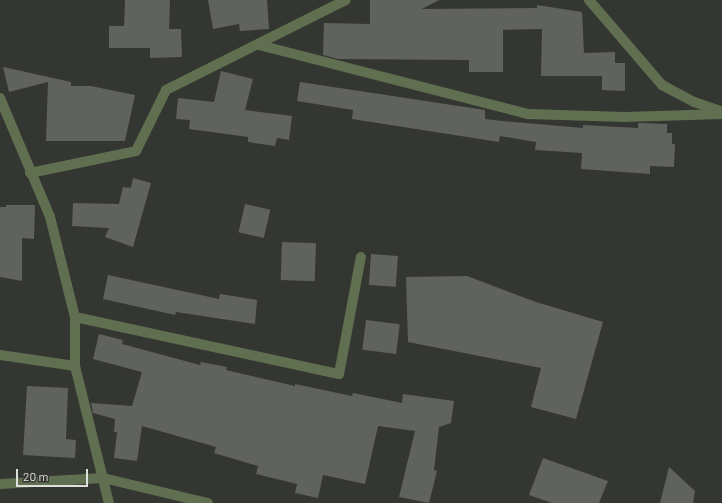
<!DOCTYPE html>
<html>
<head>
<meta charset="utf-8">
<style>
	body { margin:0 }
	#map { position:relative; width:722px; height:503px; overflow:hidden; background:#343632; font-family:Barlow,sans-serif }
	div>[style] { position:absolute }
	.building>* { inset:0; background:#60625d; transform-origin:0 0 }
	.minor>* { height:10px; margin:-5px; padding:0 5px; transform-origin:5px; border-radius:5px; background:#616f51 }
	span { translate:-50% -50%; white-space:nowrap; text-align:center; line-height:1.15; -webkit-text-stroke:3.5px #343632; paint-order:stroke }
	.scale { position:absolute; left:16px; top:469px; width:72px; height:18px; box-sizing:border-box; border:2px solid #dee0dd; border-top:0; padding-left:5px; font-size:12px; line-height:14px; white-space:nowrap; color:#dee0dd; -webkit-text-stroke:3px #343632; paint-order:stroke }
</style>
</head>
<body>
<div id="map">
	<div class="building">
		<div style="clip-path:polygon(125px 0,170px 0,169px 29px,181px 29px,182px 57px,150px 58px,150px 48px,109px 48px,109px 26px,124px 26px)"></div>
		<div style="clip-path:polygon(208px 0,267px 0,269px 29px,240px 31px,239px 24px,213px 29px)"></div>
		<div style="clip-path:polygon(370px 0,439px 0,422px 9px,537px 8px,537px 5px,582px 12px,584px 53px,615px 52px,615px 63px,625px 63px,625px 91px,602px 90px,602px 76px,541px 76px,542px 29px,503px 30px,503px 72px,469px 72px,469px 60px,338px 59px,323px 55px,324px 23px,370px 24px)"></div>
		<div style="clip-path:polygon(3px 67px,71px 82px,71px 86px,91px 86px,135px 95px,125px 141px,46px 141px,48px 82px,9px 92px)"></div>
		<div style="clip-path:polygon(221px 71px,253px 79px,245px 110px,292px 116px,289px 140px,277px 138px,275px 146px,248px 142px,248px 137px,189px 129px,190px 120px,176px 119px,178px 98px,214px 102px)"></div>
		<div style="clip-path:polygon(300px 82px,485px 110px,485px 119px,502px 121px,583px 128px,583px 125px,638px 128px,638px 123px,667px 124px,667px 133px,672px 133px,672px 144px,675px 144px,674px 167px,650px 166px,650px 174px,581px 169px,582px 153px,535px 150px,536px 142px,500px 136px,499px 142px,352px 119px,353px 110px,297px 101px)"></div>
		<div style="clip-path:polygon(133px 178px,151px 183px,133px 247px,105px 237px,109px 228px,72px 226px,73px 203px,119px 204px,123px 187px,131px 188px)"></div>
		<div style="left:245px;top:204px;width:26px;height:29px;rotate:13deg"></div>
		<div style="clip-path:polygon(6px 205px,35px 205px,34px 239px,22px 238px,22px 281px,0 277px,0 207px,6px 207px)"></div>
		<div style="left:282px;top:242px;width:34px;height:38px;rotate:2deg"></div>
		<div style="left:371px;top:254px;width:27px;height:31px;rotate:4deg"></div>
		<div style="clip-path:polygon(108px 275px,219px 299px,220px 294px,257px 300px,255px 324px,176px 312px,175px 315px,103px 299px)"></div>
		<div style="clip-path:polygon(467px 276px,536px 302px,603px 322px,576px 419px,531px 407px,541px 368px,408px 342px,406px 277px)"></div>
		<div style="left:366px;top:320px;width:34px;height:30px;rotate:7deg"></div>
		<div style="clip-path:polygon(99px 334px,123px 340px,122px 344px,200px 365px,201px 362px,227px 367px,226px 370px,295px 386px,295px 384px,352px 396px,353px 393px,402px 403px,403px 394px,454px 401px,451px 423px,439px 427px,434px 470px,437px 471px,429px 503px,399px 497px,415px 431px,378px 426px,365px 484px,323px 475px,318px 498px,295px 493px,297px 484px,256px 474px,258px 466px,214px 453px,216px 447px,142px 426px,137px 461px,114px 458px,117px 432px,114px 432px,115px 419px,93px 413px,91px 403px,132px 406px,142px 372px,93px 359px)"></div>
		<div style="clip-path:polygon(27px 386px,68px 388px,66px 439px,76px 440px,75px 458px,23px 455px)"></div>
		<div style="clip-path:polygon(543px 458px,608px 481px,599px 503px,552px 503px,529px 495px)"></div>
		<div style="clip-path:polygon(669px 467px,695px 491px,693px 503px,660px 503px)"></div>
	</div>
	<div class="minor">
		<div style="left:589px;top:0;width:112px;rotate:49.3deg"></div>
		<div style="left:662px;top:85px;width:36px;rotate:28deg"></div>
		<div style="left:694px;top:102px;width:28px;rotate:19deg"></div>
		<div style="left:259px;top:45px;width:278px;rotate:14.4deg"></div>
		<div style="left:528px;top:114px;width:97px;rotate:1.8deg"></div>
		<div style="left:625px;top:117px;width:97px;rotate:-1.8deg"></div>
		<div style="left:0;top:98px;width:129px;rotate:67.2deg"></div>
		<div style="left:50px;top:217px;width:103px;rotate:76deg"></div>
		<div style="left:75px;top:317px;width:49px;rotate:90deg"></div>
		<div style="left:75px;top:366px;width:141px;rotate:76.1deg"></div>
		<div style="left:30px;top:173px;width:108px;rotate:-11.7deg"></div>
		<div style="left:136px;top:151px;width:68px;rotate:-63.8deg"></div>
		<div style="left:166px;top:90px;width:201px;rotate:-26.6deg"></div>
		<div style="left:75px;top:317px;width:270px;rotate:12.2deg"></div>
		<div style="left:339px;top:374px;width:119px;rotate:-79.4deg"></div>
		<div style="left:0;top:355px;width:76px;rotate:8.3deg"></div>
		<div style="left:0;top:484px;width:103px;rotate:-3.3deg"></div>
		<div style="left:103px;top:478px;width:108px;rotate:13.4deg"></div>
	</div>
	<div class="scale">20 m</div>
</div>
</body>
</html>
